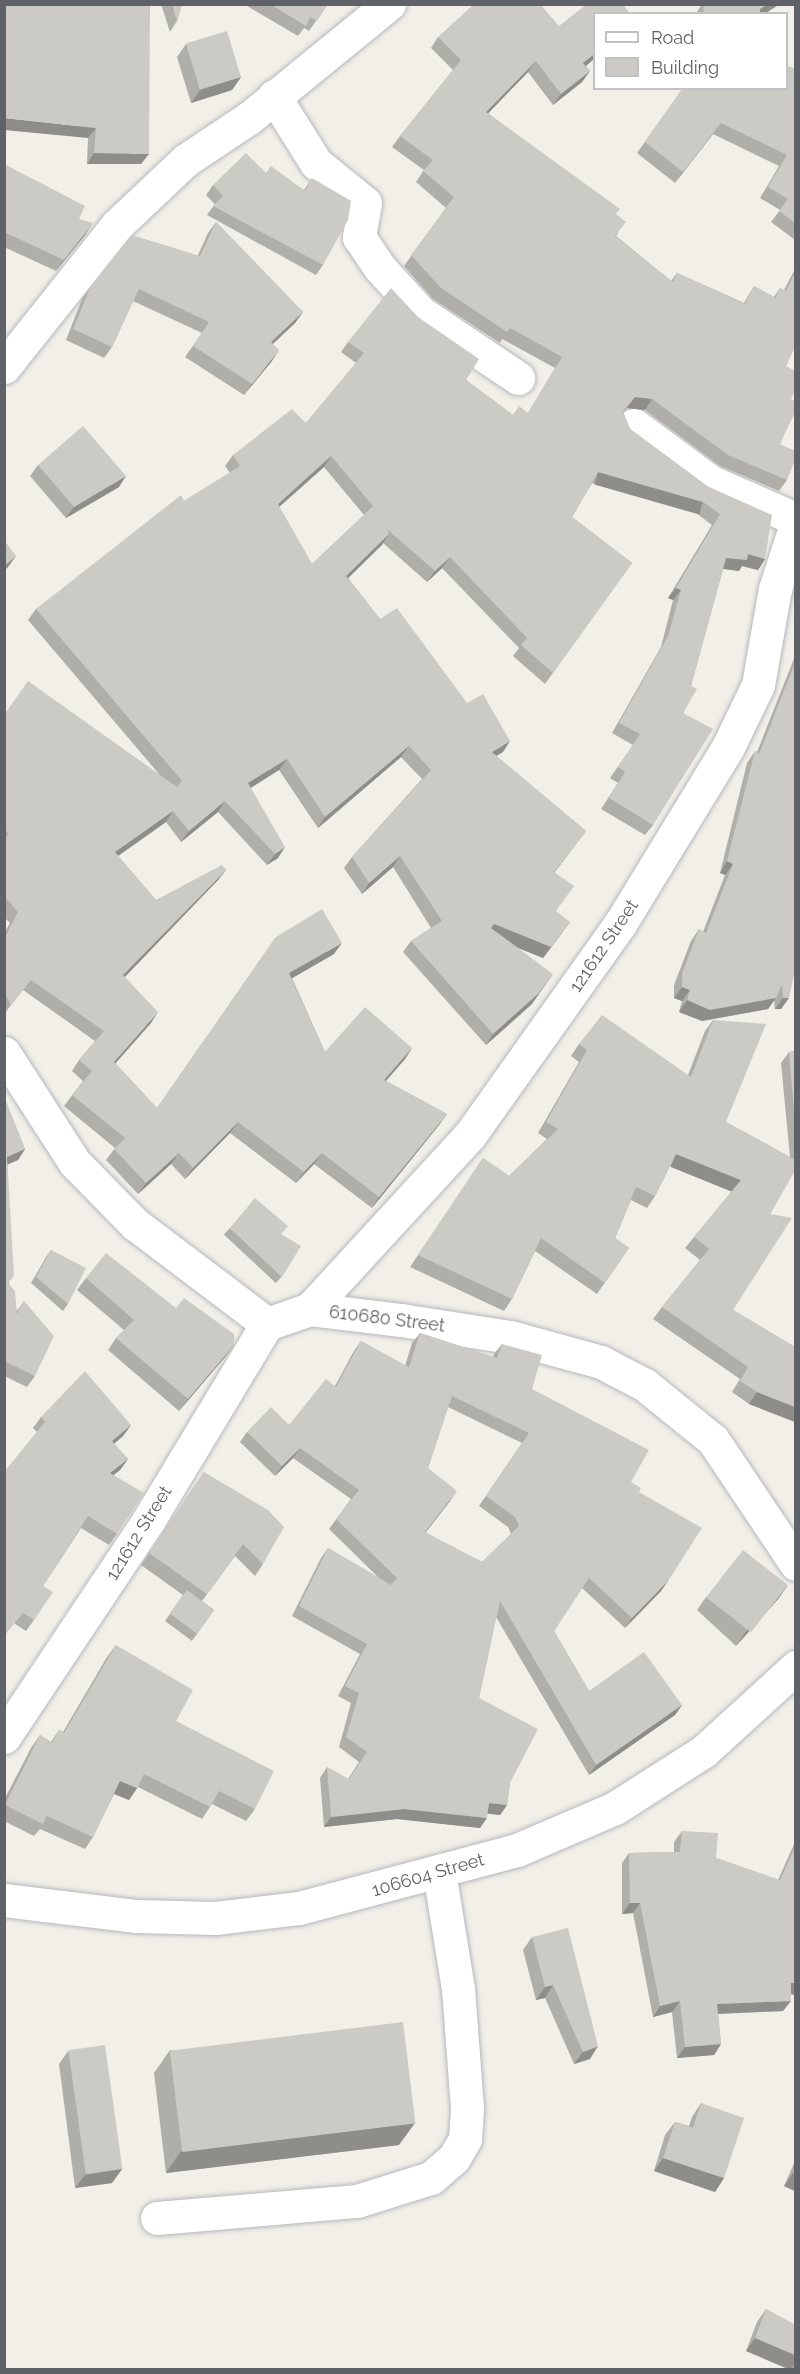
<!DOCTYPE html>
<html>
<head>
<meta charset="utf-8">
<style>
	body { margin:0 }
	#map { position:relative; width:800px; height:2374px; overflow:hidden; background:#f1efe8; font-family:Raleway,sans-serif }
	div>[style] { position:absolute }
	.roads { filter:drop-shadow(0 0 2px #b5b8bc) drop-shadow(0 0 2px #b5b8bc) }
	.minor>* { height:33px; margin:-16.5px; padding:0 16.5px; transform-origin:16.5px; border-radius:16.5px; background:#fff }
	.wall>* { inset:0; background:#afaea9; transform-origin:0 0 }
	.shaded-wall>* { inset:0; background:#8f8d8a; transform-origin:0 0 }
	.building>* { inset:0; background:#cccac5; transform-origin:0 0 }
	span { translate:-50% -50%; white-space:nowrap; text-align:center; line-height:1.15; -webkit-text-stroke:5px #fff; paint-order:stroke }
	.street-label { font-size:18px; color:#5f6368 }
	.frame { position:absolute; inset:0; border:6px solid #5f6368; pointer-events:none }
	.legend { position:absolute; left:593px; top:12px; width:195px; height:78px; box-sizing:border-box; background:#fff; border:2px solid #bfc1c3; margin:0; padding:8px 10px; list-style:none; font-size:18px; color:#5f6368 }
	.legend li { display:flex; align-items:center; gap:12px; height:30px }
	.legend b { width:30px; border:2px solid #bfc1c3 }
</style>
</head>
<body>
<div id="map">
	<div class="roads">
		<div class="minor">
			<div style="left:274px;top:96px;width:79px;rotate:57.9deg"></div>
			<div style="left:316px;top:163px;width:63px;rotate:39.2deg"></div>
			<div style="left:365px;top:203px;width:35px;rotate:100deg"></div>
			<div style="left:359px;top:237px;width:37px;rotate:56deg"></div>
			<div style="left:380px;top:268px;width:61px;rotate:47.7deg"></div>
			<div style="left:421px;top:313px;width:117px;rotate:33.8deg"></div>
			<div style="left:4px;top:367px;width:181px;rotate:-51.5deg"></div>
			<div style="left:117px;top:225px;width:95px;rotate:-43.3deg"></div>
			<div style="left:186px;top:160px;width:76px;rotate:-33.7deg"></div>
			<div style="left:249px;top:118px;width:181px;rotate:-39.2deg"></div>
			<div style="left:634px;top:425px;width:96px;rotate:36.5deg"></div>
			<div style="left:711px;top:482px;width:93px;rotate:23.5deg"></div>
			<div style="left:4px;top:1053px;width:131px;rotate:57.2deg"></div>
			<div style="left:75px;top:1163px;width:86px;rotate:45.5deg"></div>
			<div style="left:135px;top:1224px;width:166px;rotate:37.1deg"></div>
			<div style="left:310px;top:1309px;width:236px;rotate:-47.4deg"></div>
			<div style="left:470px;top:1135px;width:259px;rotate:-54.6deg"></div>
			<div style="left:620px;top:924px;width:207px;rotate:-58.6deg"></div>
			<div style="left:728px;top:747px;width:69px;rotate:-64.2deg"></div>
			<div style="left:758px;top:685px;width:97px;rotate:-80deg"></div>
			<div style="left:775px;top:589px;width:68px;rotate:-72.1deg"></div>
			<div style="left:267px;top:1324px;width:46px;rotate:-19.2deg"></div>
			<div style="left:310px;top:1309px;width:92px;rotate:6.9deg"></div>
			<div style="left:401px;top:1320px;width:110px;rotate:8.9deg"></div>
			<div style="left:510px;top:1337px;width:94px;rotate:15.4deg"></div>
			<div style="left:601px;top:1362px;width:50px;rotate:27.6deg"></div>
			<div style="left:645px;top:1385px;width:87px;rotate:39deg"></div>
			<div style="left:713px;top:1440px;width:149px;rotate:56.2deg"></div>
			<div style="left:4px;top:1737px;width:260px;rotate:-56.3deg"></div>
			<div style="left:148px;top:1521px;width:230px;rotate:-58.9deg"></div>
			<div style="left:4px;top:1900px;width:134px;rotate:6.9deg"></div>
			<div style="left:137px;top:1916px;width:78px;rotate:1.5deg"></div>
			<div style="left:215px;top:1918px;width:85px;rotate:-6.8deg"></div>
			<div style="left:299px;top:1908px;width:226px;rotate:-14.9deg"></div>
			<div style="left:517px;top:1850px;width:107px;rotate:-23.2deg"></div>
			<div style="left:615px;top:1808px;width:106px;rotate:-32.6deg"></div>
			<div style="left:704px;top:1751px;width:125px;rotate:-42.4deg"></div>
			<div style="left:157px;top:2218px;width:201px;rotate:-4.9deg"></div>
			<div style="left:357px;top:2201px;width:77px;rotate:-17.3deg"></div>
			<div style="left:431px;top:2178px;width:30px;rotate:-41deg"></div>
			<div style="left:454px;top:2158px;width:22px;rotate:-60deg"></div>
			<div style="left:465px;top:2139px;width:31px;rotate:-86deg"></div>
			<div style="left:467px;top:2108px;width:119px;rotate:-94.3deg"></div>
			<div style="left:458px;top:1989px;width:119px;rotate:-99.2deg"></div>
		</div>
	</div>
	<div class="wall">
		<div style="clip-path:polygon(4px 4px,141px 164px,87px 164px,88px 138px)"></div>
		<div style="clip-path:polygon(161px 4px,182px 4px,177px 21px,170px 32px)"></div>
		<div style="clip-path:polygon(247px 4px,328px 4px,309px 31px,304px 28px,298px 36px,247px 6px)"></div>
		<div style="clip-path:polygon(702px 4px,780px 4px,764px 14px,697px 14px,697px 12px)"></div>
		<div style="clip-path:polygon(evenodd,559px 26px,594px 59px,586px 66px,590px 71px,582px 82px,553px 105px,528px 72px,488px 113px,616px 214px,618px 233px,616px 236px,671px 281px,677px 273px,744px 303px,754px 286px,774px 297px,780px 288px,784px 290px,795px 269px,795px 346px,786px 366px,791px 399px,780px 444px,787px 480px,779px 491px,720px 466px,645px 410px,627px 408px,623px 412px,630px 429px,707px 486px,765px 559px,758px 570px,742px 566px,739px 571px,723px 569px,653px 825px,645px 835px,601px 809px,618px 783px,610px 778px,633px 745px,612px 733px,661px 647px,673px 600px,668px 598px,712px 525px,696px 513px,592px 483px,572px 517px,632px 563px,545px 684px,513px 656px,519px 648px,442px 568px,427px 582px,383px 543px,348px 578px,380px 619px,503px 752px,496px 756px,586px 831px,555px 872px,556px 911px,562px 933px,543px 958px,516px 947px,532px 1004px,486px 1045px,403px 952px,411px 941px,431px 928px,393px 867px,362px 894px,344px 868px,352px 857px,422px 779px,401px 757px,318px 828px,279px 770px,251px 788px,278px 858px,267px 865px,218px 812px,181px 842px,166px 822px,118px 856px,156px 900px,226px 870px,218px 880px,125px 977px,151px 1023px,115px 1063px,157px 1108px,276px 937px,334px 954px,292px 978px,325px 1052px,412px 1048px,405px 1059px,386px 1081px,447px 1114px,439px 1125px,372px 1208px,314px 1164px,296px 1183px,230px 1133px,185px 1179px,171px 1164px,138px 1194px,106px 1160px,115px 1148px,64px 1106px,83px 1081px,72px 1071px,79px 1060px,95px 1041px,23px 990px,4px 1014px,4px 934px,10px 923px,4px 917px,4px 715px,159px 774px,28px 620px,36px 609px,184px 501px,230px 473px,225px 466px,233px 455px,306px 423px,356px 363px,341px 352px,348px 342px,466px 380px,513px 415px,528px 413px,555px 368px,502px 339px,500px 343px,433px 299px,404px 266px,446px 208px,416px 182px,424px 170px,392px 147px,400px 136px,453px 70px,431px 48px,438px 37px,559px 26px,324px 467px,364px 515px,312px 564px,279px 507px,324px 467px)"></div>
		<div style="clip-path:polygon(186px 44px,241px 77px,232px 90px,191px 103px,177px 57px)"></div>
		<div style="clip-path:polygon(795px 69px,795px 240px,771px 222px,780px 210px,760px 198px,779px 166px,713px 134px,675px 183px,637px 153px,683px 88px)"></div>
		<div style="clip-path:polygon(4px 164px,79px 219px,85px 235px,56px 271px,4px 247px)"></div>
		<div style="clip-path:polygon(266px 173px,304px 190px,312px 178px,323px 265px,316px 275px,207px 215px,215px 204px,206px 195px,213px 185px)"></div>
		<div style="clip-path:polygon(216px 222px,303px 312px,295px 323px,273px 344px,272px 361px,244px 395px,185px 357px,202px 333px,133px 301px,112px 347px,104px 358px,66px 340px,82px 299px,90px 288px,198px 255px,208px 233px)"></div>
		<div style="clip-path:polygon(38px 465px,119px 487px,66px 518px,30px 476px)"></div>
		<div style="clip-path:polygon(795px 656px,795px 970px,781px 1009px,775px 1009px,774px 1000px,768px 1009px,702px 1021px,679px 1012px,682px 1001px,674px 998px,674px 985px,691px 941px,699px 929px,703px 932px,725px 875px,720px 873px,747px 763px,755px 751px,757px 752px)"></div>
		<div style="clip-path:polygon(713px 1020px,726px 1122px,790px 1157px,781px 1063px,789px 1052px,795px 1051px,795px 1170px,770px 1214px,733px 1310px,795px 1347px,795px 1422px,749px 1404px,732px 1392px,740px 1379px,653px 1319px,662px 1307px,700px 1260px,685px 1248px,694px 1237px,732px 1191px,670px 1166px,655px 1196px,647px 1208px,631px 1200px,615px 1238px,629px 1248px,597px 1294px,535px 1251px,512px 1299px,504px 1311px,410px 1267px,483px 1158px,509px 1176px,547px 1139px,538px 1133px,579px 1062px,571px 1056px,579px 1044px,688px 1075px,705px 1031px)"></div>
		<div style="clip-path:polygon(4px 1097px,25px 1149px,18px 1160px,7px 1165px,9px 1284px,17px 1311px,24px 1301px,35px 1376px,27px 1387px,4px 1376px)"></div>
		<div style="left:230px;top:1228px;width:71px;height:9px;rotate:43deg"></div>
		<div style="clip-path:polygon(51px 1250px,68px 1304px,63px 1311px,31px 1283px,46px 1257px)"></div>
		<div style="clip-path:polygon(86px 1278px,176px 1308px,234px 1345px,225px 1357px,179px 1411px,108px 1350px,116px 1338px,124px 1330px,77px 1290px)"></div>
		<div style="clip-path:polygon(evenodd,420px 1333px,493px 1357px,494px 1354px,502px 1344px,532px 1389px,631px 1482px,639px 1492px,668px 1581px,661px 1591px,625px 1628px,582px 1588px,554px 1631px,589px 1691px,682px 1705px,675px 1715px,589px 1775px,496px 1617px,479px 1698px,510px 1783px,507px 1805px,500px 1815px,487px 1813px,480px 1828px,397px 1819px,324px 1827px,320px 1778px,327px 1767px,348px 1779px,359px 1762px,339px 1747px,351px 1703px,338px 1696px,360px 1654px,292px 1616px,321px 1558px,328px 1548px,379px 1578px,329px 1529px,351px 1499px,293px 1458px,275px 1476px,240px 1442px,247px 1432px,289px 1425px,335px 1386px,354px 1351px,361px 1341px,405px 1366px,412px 1343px,420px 1333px,448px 1407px,522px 1443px,479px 1506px,508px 1527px,511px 1534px,482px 1562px,425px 1533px,450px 1501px,428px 1468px,448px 1407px)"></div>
		<div style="clip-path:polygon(41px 1417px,131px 1425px,123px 1436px,114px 1444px,128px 1459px,120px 1470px,113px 1475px,117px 1534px,109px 1545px,81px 1528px,43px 1586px,34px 1620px,26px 1631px,15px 1624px,7px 1469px,37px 1432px,33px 1428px)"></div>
		<div style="clip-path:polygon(204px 1472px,263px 1564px,255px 1576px,235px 1556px,202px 1601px,214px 1610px,192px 1641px,165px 1621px,183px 1595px,141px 1565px)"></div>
		<div style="clip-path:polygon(706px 1597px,779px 1598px,736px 1646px,697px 1610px)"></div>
		<div style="clip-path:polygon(116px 1645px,176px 1721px,255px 1809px,246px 1821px,212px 1804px,202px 1819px,138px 1787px,129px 1800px,114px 1794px,93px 1837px,85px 1849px,40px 1829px,34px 1836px,4px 1821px,4px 1800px,31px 1748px,40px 1735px,51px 1742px,59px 1730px,63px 1732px,107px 1657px)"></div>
		<div style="clip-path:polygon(682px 1831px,716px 1858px,778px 1880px,795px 1842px,795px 1995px,791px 1994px,783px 2011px,718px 2014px,721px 2044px,714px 2055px,677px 2058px,672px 2012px,653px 2017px,633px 1913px,622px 1914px,622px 1863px,629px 1853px,674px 1852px,674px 1842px)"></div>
		<div style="clip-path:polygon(532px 1937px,590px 2059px,574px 2064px,545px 1998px,536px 2000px,523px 1950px)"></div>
		<div style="clip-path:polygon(170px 2050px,399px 2145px,166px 2173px,154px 2073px)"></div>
		<div style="clip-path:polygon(68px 2051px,122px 2169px,112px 2183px,75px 2188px,59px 2064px)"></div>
		<div style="clip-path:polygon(701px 2103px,724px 2178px,715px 2192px,654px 2171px,665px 2135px,675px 2122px,689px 2126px,692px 2117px)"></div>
		<div style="clip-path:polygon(795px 2161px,795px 2191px,784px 2186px)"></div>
		<div style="clip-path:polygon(766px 2309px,795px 2325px,795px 2370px,790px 2370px,746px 2351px,757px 2322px)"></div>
	</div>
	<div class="shaded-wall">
		<div style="clip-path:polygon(768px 4px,780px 4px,764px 14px,757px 14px,760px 9px)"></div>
		<div style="clip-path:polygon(594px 54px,594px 59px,576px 74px,583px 63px)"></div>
		<div style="clip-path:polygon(536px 61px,528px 72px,479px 123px,486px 112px)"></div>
		<div style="clip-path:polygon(590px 71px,582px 82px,553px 105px,561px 94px)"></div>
		<div style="clip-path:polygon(241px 77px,232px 90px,191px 103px,200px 90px)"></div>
		<div style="clip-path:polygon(4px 118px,96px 128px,88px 138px,4px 130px)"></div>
		<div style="clip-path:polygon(721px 123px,713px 134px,675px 183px,683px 172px)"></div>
		<div style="clip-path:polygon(94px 153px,149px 154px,141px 164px,87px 164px)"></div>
		<div style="clip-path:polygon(93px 223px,85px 235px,56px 271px,64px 260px)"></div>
		<div style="clip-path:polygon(303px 312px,295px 323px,263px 353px,271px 342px)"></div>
		<div style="clip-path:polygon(279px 350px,272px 361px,244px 395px,252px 384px)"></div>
		<div style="clip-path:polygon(635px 397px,652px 399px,645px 410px,627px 408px,616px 422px)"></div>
		<div style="clip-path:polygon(331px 456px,324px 467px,270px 515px,278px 504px)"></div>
		<div style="left:598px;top:472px;width:109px;height:13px;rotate:16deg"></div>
		<div style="clip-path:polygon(126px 476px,119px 487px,66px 518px,74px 507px)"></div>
		<div style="clip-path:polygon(389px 534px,382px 545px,339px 587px,346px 576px)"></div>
		<div style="clip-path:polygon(748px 554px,765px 559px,758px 570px,742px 566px,739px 571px,718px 568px,726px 558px)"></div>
		<div style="clip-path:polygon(16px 556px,8px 567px,4px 571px,4px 566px)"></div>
		<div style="clip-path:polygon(450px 557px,442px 568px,427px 582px,435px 571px)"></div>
		<div style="clip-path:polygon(676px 588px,681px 590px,673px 600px,668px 598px)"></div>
		<div style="clip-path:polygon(510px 741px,503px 752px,484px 763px,492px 752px)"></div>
		<div style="clip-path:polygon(409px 746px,401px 757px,318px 828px,325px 817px)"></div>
		<div style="clip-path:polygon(287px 759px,279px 770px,240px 794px,248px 783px)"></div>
		<div style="clip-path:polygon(225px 801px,218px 812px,181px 842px,189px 831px)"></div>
		<div style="clip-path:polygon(173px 811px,166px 822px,108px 863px,115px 852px)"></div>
		<div style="clip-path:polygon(285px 847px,278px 858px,267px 865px,275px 854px)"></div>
		<div style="clip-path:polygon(400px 856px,393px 867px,362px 894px,369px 883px)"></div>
		<div style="clip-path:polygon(727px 861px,733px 864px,725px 875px,720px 873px)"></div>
		<div style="clip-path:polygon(226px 870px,218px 880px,116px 986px,123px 975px)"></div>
		<div style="clip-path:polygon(570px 922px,543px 958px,486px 935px,494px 924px)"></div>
		<div style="clip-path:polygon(342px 943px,334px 954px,282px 984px,289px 973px)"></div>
		<div style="clip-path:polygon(553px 974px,532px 1004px,486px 1045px,493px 1034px)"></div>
		<div style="clip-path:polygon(682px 987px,690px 990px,682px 1001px,674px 998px)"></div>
		<div style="clip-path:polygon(776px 998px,768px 1009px,702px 1021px,679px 1012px,687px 1000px)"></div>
		<div style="clip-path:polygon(783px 998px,789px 998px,781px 1009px,775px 1009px)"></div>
		<div style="clip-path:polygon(158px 1012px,151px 1023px,107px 1073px,114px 1062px)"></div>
		<div style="clip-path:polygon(412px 1048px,405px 1059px,377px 1091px,384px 1080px)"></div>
		<div style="clip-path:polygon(447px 1114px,439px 1125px,372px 1208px,379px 1197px)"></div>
		<div style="clip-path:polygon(238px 1122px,230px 1133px,185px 1179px,193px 1168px)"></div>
		<div style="clip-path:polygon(25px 1149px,18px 1160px,4px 1166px,7px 1157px)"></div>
		<div style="clip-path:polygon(179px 1153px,171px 1164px,138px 1194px,146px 1183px)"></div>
		<div style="clip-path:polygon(322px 1153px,314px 1164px,296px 1183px,304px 1172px)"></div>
		<div style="left:676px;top:1154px;width:70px;height:14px;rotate:22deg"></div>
		<div style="clip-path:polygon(234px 1345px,225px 1357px,179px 1411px,188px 1399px)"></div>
		<div style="clip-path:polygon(757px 1392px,795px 1407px,795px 1422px,749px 1404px)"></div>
		<div style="clip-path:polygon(131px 1425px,123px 1436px,104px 1452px,112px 1441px)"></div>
		<div style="clip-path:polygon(300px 1448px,293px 1458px,275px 1476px,282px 1466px)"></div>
		<div style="clip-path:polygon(128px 1459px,120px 1470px,102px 1484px,110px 1473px)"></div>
		<div style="clip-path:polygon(457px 1491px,450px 1501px,418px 1542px,425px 1532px)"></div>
		<div style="clip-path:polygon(668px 1581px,661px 1591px,625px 1628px,632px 1618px)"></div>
		<div style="clip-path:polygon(788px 1585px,779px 1598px,736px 1646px,745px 1633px)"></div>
		<div style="clip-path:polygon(682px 1705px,675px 1715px,589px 1775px,596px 1765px)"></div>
		<div style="clip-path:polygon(120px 1781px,137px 1788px,129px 1800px,112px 1793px)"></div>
		<div style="clip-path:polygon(489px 1803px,507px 1805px,500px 1815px,482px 1813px)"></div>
		<div style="clip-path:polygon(404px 1809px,487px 1818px,480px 1828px,397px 1819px,324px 1827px,331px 1817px)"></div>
		<div style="clip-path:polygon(630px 1903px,640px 1903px,633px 1913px,622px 1914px)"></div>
		<div style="clip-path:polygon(791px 1983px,795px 1983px,795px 1995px,784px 1993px)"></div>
		<div style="clip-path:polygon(553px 1985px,545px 1998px,536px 2000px,545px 1987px)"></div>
		<div style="clip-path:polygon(680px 2001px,672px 2012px,653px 2017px,660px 2006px)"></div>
		<div style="clip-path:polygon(791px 2001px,783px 2011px,710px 2014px,717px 2004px)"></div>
		<div style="clip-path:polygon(721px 2044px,714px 2055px,677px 2058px,685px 2047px)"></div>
		<div style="clip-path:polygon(598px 2046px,590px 2059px,574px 2064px,583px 2052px)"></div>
		<div style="clip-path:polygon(415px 2123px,399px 2145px,166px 2173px,181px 2151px)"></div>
		<div style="clip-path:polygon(663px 2158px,724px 2178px,715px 2192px,654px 2171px)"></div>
		<div style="clip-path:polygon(122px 2169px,112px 2183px,75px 2188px,85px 2175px)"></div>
		<div style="clip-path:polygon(793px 2173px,795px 2174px,795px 2191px,784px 2186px)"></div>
		<div style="clip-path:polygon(755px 2338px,795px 2355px,795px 2363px,791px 2370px,746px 2351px)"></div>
	</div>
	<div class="building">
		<div style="clip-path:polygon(4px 4px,150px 4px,149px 154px,94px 153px,96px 128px,4px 118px)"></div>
		<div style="clip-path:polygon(172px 4px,182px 4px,177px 21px)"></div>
		<div style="clip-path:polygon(270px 4px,328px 4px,317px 21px,310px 17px,306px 26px)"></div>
		<div style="clip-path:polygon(evenodd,474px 4px,540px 4px,559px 26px,587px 4px,604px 4px,606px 6px,608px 4px,623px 4px,630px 14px,594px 14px,594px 54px,583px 63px,590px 71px,561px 94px,536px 61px,486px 112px,620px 209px,616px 214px,626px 222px,615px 236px,673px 282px,677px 273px,745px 304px,754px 286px,776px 298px,780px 288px,786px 291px,795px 272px,795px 346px,786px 366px,795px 371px,795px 391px,791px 399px,795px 401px,795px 412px,780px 444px,795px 451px,795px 460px,787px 480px,728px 455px,652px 399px,635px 397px,623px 411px,630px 429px,707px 486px,772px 515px,765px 559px,748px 554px,747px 560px,726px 558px,691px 686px,697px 689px,683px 713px,713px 729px,653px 825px,609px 798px,625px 772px,618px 767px,640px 734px,619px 723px,668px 636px,681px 590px,676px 588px,720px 514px,703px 502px,598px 472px,572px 517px,632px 563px,553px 673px,521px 645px,527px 638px,450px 557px,435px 571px,387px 529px,389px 534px,346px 576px,380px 619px,397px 608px,467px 703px,483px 694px,510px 741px,492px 752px,586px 831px,554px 872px,574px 886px,556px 911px,570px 922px,551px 947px,494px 924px,491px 928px,553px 974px,539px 993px,493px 1034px,411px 941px,442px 921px,400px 856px,369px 883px,352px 857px,431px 770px,409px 746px,325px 817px,287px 759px,248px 783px,285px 847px,275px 854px,225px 801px,189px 831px,173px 811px,115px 852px,156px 900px,222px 865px,226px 870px,123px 975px,158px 1012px,114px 1062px,157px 1108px,276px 937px,322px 909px,342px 943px,289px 973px,325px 1052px,365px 1007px,412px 1048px,384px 1080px,447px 1114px,379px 1197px,322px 1153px,304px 1172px,238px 1122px,193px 1168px,179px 1153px,146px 1183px,114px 1149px,125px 1138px,72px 1095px,92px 1071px,79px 1060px,104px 1031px,31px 980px,11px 1005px,4px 992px,4px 939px,18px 912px,4px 896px,4px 838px,9px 834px,4px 829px,4px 715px,28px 681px,177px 787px,182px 781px,36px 609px,181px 495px,184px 501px,240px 466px,233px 455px,292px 409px,306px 423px,364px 353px,348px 342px,391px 288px,418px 317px,479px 359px,466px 380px,513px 415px,519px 406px,528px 413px,562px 357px,510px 328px,507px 332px,441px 288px,411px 255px,454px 197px,423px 171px,433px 160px,400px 136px,461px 60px,438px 37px,474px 4px,331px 456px,373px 506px,312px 564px,278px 504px,331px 456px)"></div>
		<div style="clip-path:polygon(704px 4px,768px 4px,760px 9px,760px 14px,703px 14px)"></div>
		<div style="left:227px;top:31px;width:48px;height:43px;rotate:73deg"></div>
		<div style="clip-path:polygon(786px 65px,795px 69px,795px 223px,779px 211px,788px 199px,768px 187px,787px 155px,721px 123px,683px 172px,645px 142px,683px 88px,786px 88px)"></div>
		<div style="clip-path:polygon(246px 153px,266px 173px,271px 166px,305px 191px,312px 178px,351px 201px,348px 220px,323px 265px,213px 206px,223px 196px,213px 185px)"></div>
		<div style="clip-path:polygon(4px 164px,85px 206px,79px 219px,93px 223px,64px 260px,4px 232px)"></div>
		<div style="clip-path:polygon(216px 222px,303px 312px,271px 342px,279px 350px,252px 384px,193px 346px,209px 322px,139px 289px,112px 347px,73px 329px,90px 288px,132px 235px,200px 256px)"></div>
		<div style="clip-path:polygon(83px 426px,126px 476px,74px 507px,38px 465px)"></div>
		<div style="clip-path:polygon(4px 540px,16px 556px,4px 566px)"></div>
		<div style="clip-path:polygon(795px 663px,795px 970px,789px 998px,783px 998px,782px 984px,776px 998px,710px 1010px,687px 1000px,690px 990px,682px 987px,682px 974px,699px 929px,706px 933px,733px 864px,727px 861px,755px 751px,759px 754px)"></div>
		<div style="clip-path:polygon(602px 1015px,691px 1077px,713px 1020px,766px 1024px,726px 1122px,795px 1160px,795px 1170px,770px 1214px,792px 1218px,733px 1310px,795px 1347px,795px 1407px,757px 1392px,740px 1381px,748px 1367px,662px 1307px,709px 1249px,694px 1237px,741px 1180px,676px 1154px,655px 1196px,636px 1187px,615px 1238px,629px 1248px,605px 1283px,541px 1238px,512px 1299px,418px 1255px,483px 1158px,509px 1176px,558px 1129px,546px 1122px,587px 1050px,579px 1044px)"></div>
		<div style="clip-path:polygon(795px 1051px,795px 1122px,789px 1052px)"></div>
		<div style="clip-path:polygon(4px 1097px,25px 1149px,7px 1157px,14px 1276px,8px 1283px,15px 1291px,17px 1314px,24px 1301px,54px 1336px,35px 1376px,4px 1361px)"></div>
		<div style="clip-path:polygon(255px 1198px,288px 1226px,281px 1234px,301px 1246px,282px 1277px,230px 1228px)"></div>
		<div style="clip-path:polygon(51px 1250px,86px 1268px,68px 1304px,36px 1277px)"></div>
		<div style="clip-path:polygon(106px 1253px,176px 1308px,184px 1298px,234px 1334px,234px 1345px,188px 1399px,116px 1338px,134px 1320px,86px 1278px)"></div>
		<div style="clip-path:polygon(evenodd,420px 1333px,497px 1358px,502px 1344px,542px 1355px,532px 1389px,649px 1450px,631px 1482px,641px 1488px,639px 1492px,702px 1528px,668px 1581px,632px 1618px,589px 1578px,554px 1631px,589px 1691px,644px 1652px,682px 1705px,596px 1765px,500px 1601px,479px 1698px,538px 1729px,510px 1783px,507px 1805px,489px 1803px,487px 1818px,404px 1809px,331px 1817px,327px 1767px,349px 1779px,367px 1752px,346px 1737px,359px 1693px,345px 1686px,367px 1644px,299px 1606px,328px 1548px,391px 1585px,397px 1578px,336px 1519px,359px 1490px,300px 1448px,282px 1466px,247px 1432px,271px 1407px,289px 1425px,326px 1379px,336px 1387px,361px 1341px,409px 1367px,420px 1333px,452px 1396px,529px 1433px,486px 1496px,515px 1517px,519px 1526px,482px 1562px,425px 1532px,457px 1491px,428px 1468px,452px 1396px)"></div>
		<div style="clip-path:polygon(85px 1371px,131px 1425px,112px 1441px,128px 1459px,110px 1473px,144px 1493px,117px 1534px,88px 1516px,43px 1586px,53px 1592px,34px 1620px,23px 1613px,4px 1636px,4px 1467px,7px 1469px,45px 1422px,41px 1417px)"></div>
		<div style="clip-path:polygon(204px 1472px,268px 1510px,284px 1527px,263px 1564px,243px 1544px,207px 1594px,149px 1553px)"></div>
		<div style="left:743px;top:1550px;width:57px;height:60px;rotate:38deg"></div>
		<div style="left:187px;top:1590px;width:34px;height:29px;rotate:37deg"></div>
		<div style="clip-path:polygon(116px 1645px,193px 1690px,176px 1721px,274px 1771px,255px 1809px,219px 1791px,210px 1807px,144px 1774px,137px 1788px,120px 1781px,93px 1837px,47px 1816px,43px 1824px,5px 1805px,40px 1735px,52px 1743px,59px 1730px,64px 1733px)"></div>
		<div style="clip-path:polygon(682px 1831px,718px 1833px,716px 1858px,780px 1880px,795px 1847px,795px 1983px,791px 1983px,791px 2001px,717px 2004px,721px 2044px,685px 2047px,680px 2001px,660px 2006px,640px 1903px,630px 1903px,629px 1853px,680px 1852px)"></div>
		<div style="clip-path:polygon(568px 1928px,598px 2046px,583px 2052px,553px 1985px,545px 1987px,532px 1937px)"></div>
		<div style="left:403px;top:2022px;width:102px;height:235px;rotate:83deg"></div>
		<div style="left:105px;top:2045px;width:125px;height:37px;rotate:82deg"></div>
		<div style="clip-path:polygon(701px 2103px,744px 2118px,724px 2178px,663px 2158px,675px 2122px,693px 2128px)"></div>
		<div style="clip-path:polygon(766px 2309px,795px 2325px,795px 2355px,755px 2338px)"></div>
	</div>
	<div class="street-label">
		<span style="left:604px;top:946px;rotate:-56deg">121612 Street</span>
		<span style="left:387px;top:1319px;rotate:7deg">610680 Street</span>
		<span style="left:139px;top:1533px;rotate:-58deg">121612 Street</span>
		<span style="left:428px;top:1875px;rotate:-16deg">106604 Street</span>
	</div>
	<div class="frame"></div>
	<ul class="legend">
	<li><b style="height:8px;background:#fff"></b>Road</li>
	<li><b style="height:16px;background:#cccac5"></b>Building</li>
	</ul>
</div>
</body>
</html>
